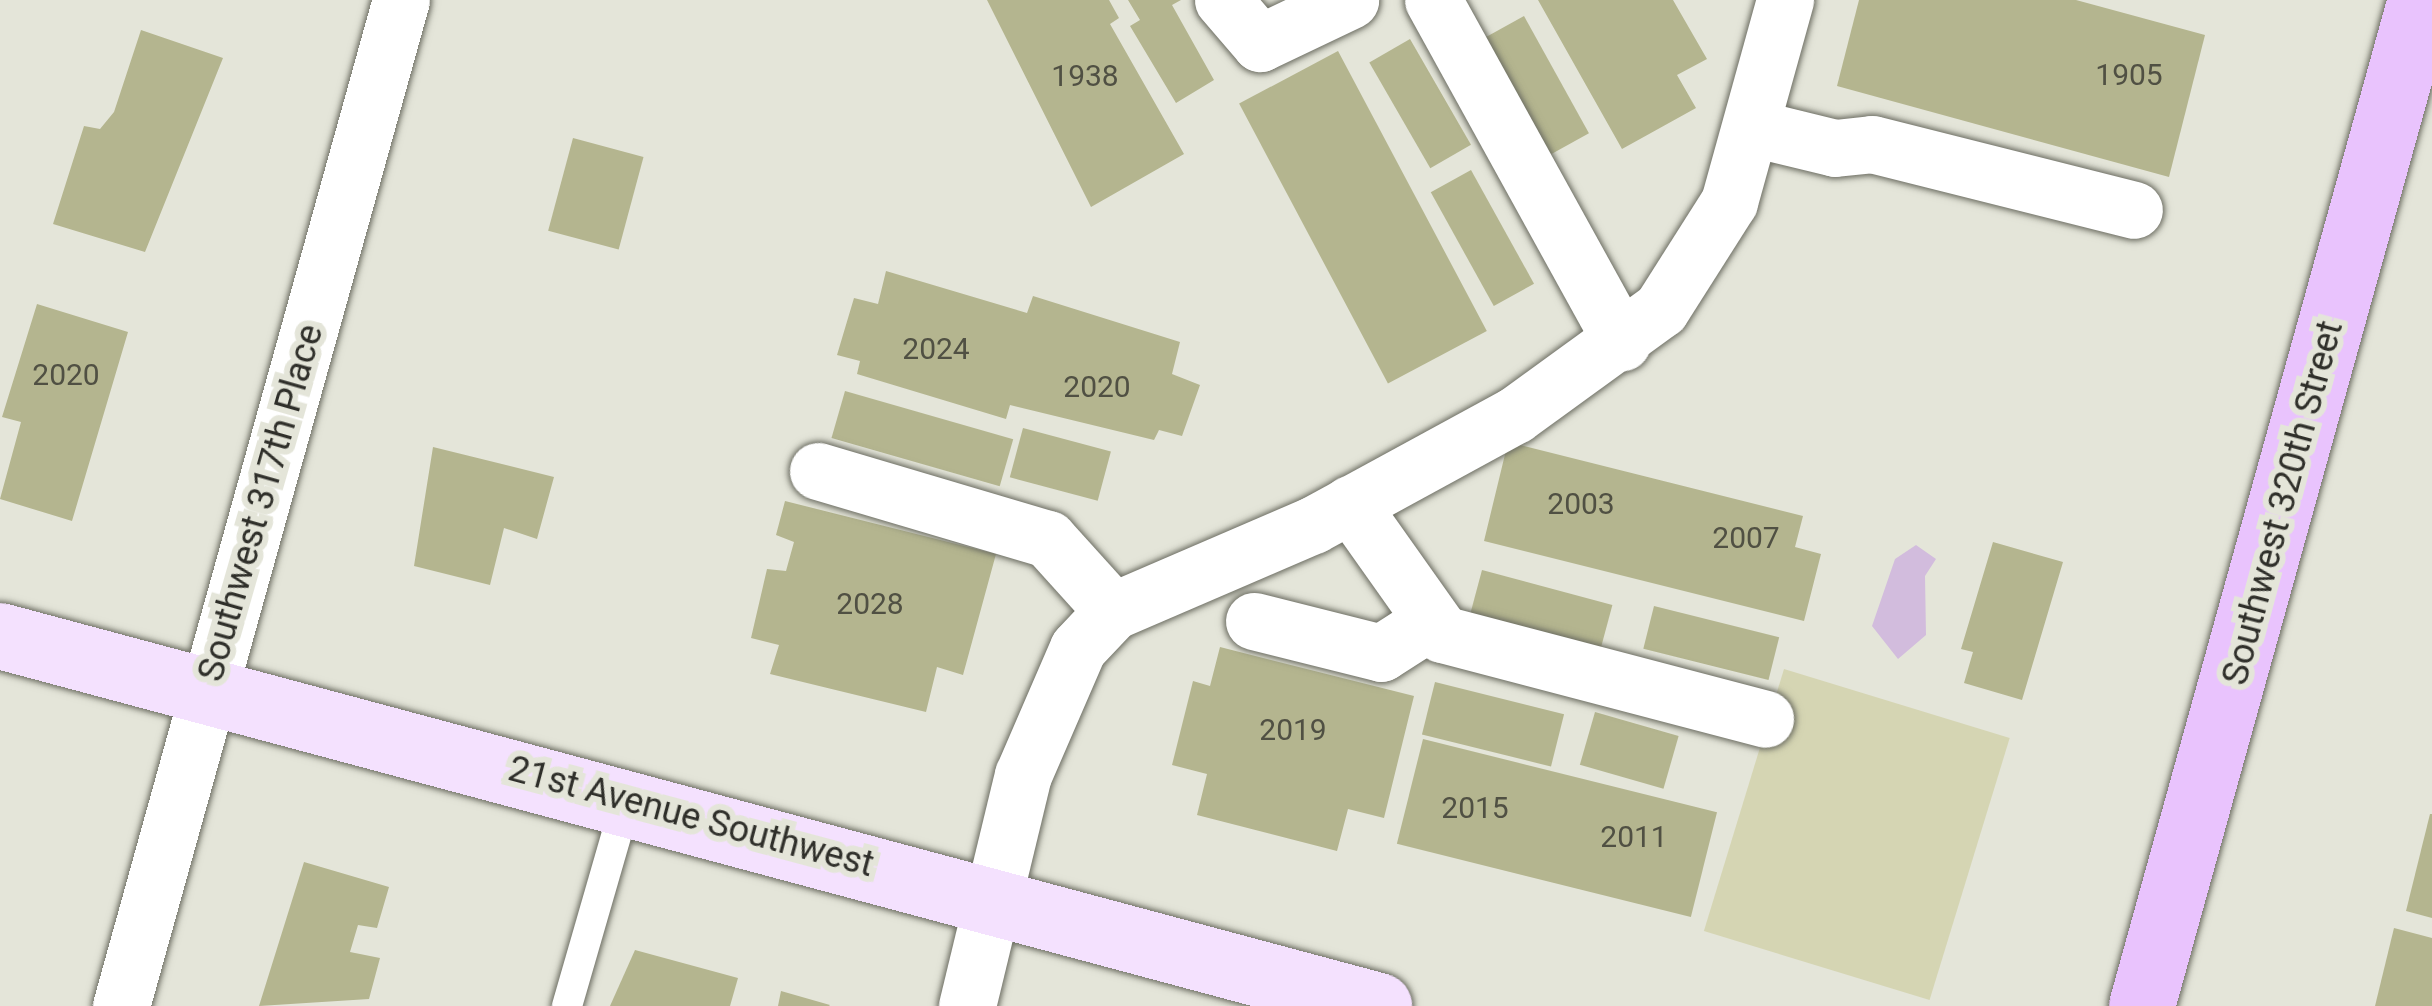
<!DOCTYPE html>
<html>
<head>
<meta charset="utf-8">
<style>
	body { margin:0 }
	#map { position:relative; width:2432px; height:1006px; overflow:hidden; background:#e4e5d9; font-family:Roboto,sans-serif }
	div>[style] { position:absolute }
	.green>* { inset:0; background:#d5d5b3; transform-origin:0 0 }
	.water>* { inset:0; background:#d2bcdd }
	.building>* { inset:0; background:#b4b58f; transform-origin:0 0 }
	.roads { filter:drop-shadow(0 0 3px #6c6d62) drop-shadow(0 0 3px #6c6d62) }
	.service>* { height:30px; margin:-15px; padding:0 15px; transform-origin:15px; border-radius:15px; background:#fff }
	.minor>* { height:57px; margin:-28.5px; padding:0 28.5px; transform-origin:28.5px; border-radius:28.5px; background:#fff }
	.secondary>* { height:66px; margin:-33px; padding:0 33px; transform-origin:33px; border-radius:33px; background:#f4e1fe }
	.primary>* { height:66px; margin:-33px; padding:0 33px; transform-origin:33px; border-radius:33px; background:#e9c3fd }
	span { translate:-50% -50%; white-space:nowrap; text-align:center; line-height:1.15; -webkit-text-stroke:12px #e4e5d9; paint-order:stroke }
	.number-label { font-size:30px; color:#505043 }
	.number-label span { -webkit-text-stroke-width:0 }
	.street-label { font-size:36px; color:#2f2f2a }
</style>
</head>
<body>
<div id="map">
	<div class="green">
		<div style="left:1784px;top:669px;width:236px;height:274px;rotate:17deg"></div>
	</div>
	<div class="water">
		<div style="clip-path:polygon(1916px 545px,1936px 559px,1925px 576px,1926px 635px,1898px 659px,1872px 626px,1895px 559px)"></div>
	</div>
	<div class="building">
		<div style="clip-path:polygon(987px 0,1109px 0,1119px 18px,1110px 24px,1184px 154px,1091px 207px)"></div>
		<div style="clip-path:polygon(1128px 0,1181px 0,1172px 5px,1214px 80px,1176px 103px,1130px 26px,1140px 20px)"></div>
		<div style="clip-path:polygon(1538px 0,1673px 0,1707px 59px,1677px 75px,1696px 108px,1622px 149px)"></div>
		<div style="clip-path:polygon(1859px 0,2076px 0,2205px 35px,2169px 177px,1837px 86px)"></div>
		<div style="left:1524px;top:16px;width:134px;height:48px;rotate:61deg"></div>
		<div style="clip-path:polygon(141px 30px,223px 58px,145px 252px,53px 224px,84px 126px,100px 129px,114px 112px)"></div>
		<div style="left:1410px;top:39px;width:122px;height:47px;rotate:60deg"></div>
		<div style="left:1338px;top:51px;width:317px;height:112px;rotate:62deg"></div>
		<div style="left:573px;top:138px;width:73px;height:96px;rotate:15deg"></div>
		<div style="left:1471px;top:170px;width:130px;height:46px;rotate:61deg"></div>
		<div style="clip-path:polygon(886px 271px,1027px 313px,1033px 296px,1180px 342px,1172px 374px,1200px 385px,1182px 436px,1159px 430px,1154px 440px,1010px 405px,1006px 419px,857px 374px,860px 361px,837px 355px,854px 298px,878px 304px)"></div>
		<div style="clip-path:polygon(37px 304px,128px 332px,72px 521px,0 499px,21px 422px,2px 417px)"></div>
		<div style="left:845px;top:391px;width:175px;height:49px;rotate:16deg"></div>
		<div style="left:1023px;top:428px;width:91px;height:51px;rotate:15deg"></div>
		<div style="clip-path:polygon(1508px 442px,1803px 516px,1795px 547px,1821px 554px,1804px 621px,1484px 541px)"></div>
		<div style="clip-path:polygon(433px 447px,554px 477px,537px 539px,504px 528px,490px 585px,414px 566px)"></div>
		<div style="clip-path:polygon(785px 501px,996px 554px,963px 675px,937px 667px,926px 712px,770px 674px,779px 645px,751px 638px,767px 569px,786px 571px,794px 542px,776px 535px)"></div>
		<div style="clip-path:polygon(1993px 542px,2063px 562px,2022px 700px,1964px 683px,1973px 652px,1961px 649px)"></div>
		<div style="left:1482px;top:570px;width:135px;height:47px;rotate:15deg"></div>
		<div style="left:1654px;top:606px;width:129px;height:44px;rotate:14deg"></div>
		<div style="clip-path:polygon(1220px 647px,1414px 696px,1384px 818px,1348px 809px,1337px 851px,1197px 815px,1207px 774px,1172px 765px,1193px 681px,1210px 686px)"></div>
		<div style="left:1435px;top:682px;width:133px;height:54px;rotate:14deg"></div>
		<div style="left:1595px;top:712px;width:87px;height:55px;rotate:16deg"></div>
		<div style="left:1423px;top:739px;width:303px;height:108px;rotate:14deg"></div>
		<div style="clip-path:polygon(2430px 814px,2432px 814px,2432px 918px,2406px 911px)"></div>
		<div style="clip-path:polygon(304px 862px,389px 887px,377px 928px,358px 925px,350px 952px,380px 958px,369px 999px,259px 1006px)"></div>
		<div style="clip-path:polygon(2394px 928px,2432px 938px,2432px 1006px,2375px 1006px)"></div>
		<div style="clip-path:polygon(635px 950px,738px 978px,730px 1006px,610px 1006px)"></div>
		<div style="clip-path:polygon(781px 991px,830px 1005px,829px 1006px,778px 1006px)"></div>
	</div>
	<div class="roads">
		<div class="service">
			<div style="left:567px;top:1006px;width:216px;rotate:-73.9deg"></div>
		</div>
		<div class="minor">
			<div style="left:1223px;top:0;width:57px;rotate:49.3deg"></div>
			<div style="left:1260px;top:43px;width:100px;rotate:-25.5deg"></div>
			<div style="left:1433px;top:0;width:391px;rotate:61.1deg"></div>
			<div style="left:1753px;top:128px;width:84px;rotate:13.7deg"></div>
			<div style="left:1835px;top:148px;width:37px;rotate:-6deg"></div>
			<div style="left:1872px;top:144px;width:270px;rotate:14.1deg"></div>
			<div style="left:818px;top:471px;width:240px;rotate:16.5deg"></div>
			<div style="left:1048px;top:539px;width:97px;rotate:47.9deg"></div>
			<div style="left:1350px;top:504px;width:159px;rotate:54.7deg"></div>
			<div style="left:1442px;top:634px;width:334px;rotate:14.7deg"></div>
			<div style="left:1254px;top:621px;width:131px;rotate:14.1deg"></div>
			<div style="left:1381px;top:653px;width:56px;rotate:-32.6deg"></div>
			<div style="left:121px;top:1006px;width:1044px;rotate:-74.45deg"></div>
			<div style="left:967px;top:1006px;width:238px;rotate:-76.4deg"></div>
			<div style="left:1023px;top:775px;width:138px;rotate:-66.6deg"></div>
			<div style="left:1078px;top:648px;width:51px;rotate:-46.6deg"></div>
			<div style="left:1113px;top:611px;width:218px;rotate:-23.3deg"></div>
			<div style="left:1313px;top:525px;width:230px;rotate:-28.6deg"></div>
			<div style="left:1515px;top:415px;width:180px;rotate:-36deg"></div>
			<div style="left:1661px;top:309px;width:127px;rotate:-57.6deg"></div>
			<div style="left:1729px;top:202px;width:210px;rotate:-74.5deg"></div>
		</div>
		<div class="secondary">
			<div style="left:0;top:636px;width:1428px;rotate:15.02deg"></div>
		</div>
		<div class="primary">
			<div style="left:2142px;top:1006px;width:1044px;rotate:-74.5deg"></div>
		</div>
	</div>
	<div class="number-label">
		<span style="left:2129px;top:75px">1905</span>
		<span style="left:1085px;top:76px">1938</span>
		<span style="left:936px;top:349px">2024</span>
		<span style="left:66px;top:375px">2020</span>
		<span style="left:1097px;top:387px">2020</span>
		<span style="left:1581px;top:504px">2003</span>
		<span style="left:1746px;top:538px">2007</span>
		<span style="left:870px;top:604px">2028</span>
		<span style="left:1293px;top:730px">2019</span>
		<span style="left:1475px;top:808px">2015</span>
		<span style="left:1634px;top:837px">2011</span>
	</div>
	<div class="street-label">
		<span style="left:261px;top:503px;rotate:-74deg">Southwest 317th Place</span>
		<span style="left:2283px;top:503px;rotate:-75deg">Southwest 320th Street</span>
		<span style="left:691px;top:817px;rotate:15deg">21st Avenue Southwest</span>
	</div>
</div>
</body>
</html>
